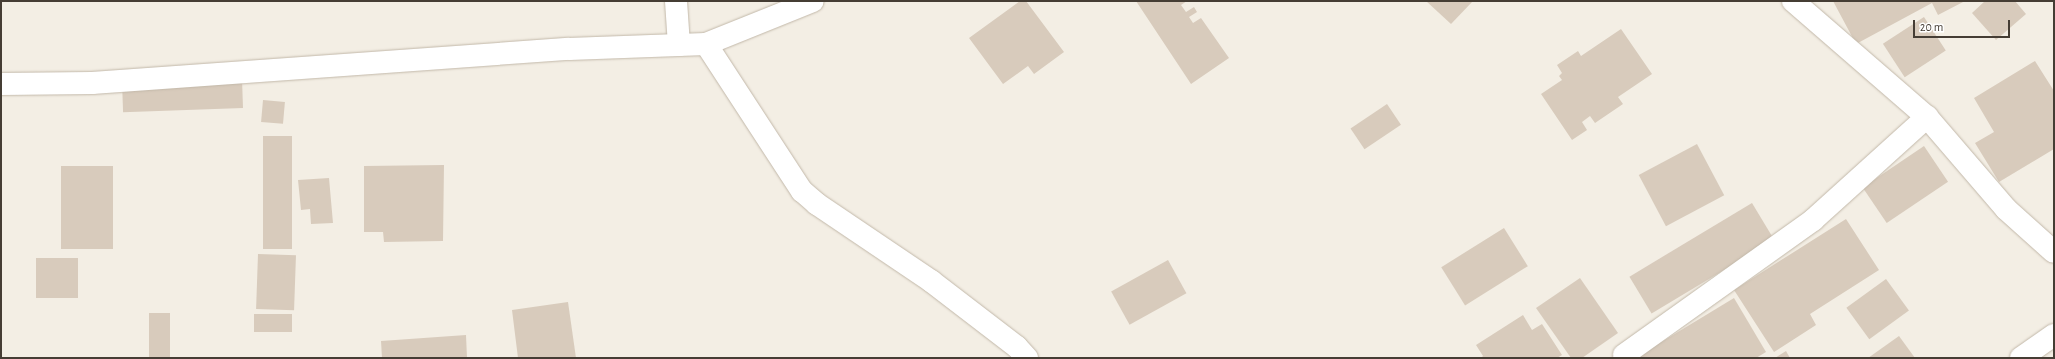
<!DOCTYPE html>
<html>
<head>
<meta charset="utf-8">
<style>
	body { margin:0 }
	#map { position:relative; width:2055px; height:359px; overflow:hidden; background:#f3eee4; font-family:"Alegreya Sans",sans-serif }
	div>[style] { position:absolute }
	.building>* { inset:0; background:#d8cbbc; transform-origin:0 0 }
	.roads { filter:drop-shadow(0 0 1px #c2b8a9) drop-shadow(0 0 1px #c2b8a9) }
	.minor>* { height:22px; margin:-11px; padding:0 11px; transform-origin:11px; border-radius:11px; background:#fff }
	span { translate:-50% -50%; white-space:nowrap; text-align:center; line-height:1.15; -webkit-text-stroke:4px #fff; paint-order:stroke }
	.frame { position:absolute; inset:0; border:2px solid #453d34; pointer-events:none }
	.scale { position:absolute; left:1913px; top:20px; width:97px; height:18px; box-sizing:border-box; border:2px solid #453d34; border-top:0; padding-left:5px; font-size:12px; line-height:14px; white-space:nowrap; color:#453d34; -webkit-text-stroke:3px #fff; paint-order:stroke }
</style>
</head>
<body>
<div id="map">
	<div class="building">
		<div style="clip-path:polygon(1020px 1px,1026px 1px,1064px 52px,1034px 74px,1028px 66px,1003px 84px,969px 38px)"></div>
		<div style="clip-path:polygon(1136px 1px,1187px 1px,1181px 5px,1186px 12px,1194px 7px,1197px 12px,1189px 17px,1193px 23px,1201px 18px,1229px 58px,1191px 84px)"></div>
		<div style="clip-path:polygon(1426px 1px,1473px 1px,1451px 24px)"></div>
		<div style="clip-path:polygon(1833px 1px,1965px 1px,1938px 15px,1932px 3px,1856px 44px)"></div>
		<div style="clip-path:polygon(1985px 1px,2015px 1px,2026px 14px,1996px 40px,1972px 13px)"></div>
		<div style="left:1924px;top:17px;width:40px;height:49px;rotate:57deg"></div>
		<div style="clip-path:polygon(1621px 29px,1652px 74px,1618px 97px,1623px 104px,1595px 123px,1590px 116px,1582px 122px,1587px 130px,1572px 140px,1541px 94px,1562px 80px,1559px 76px,1562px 73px,1557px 65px,1578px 51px,1581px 56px)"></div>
		<div style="clip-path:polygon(2035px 61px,2054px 91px,2054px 149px,1999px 182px,1975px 143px,1994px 132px,1974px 98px)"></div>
		<div style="left:242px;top:79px;width:29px;height:120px;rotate:88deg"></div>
		<div style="left:263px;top:100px;width:22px;height:22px;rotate:5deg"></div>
		<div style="left:1387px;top:104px;width:25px;height:44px;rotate:56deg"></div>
		<div style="left:263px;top:136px;width:29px;height:113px"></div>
		<div style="left:1697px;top:144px;width:58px;height:66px;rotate:62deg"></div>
		<div style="left:1924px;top:146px;width:43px;height:74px;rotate:56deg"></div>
		<div style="clip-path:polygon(444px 165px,443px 241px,384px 242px,383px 232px,364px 232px,364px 166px)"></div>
		<div style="left:113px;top:166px;width:83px;height:52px;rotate:90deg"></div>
		<div style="clip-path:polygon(329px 178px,333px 223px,311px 224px,310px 209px,301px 210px,298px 180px)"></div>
		<div style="left:1752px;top:203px;width:43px;height:143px;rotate:59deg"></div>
		<div style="clip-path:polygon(1846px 219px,1879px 270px,1810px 314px,1816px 325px,1774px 352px,1734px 290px)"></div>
		<div style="left:1504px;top:228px;width:45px;height:74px;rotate:58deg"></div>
		<div style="left:258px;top:254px;width:38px;height:55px;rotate:2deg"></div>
		<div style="left:78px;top:258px;width:40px;height:42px;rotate:90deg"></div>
		<div style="left:1168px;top:260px;width:38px;height:65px;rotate:61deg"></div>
		<div style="clip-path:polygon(1580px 278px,1618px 333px,1582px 358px,1571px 358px,1536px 308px)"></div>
		<div style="left:1886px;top:279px;width:39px;height:49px;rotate:54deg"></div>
		<div style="clip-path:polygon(1734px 298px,1766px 352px,1756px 358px,1635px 358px)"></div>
		<div style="clip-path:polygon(568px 302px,576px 358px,518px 358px,512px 310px)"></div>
		<div style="left:170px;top:313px;width:45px;height:21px;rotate:90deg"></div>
		<div style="left:254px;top:314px;width:38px;height:18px"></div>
		<div style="clip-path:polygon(1523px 315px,1532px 330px,1542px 324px,1562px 355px,1557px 358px,1481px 358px,1483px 356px,1476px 345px)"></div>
		<div style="clip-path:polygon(466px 335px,467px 358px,382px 358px,381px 341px)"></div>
		<div style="clip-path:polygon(1899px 336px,1915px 358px,1868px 358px)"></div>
		<div style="clip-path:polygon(1786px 351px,1790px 358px,1775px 358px)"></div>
	</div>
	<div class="roads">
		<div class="minor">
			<div style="left:676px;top:1px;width:44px;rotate:86.1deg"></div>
			<div style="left:1793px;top:1px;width:177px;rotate:40.9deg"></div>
			<div style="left:1927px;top:117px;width:121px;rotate:49.3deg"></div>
			<div style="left:2006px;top:209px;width:64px;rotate:41.9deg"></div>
			<div style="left:706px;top:44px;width:115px;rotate:-21.9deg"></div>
			<div style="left:1px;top:84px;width:91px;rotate:-0.6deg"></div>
			<div style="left:92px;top:83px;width:478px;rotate:-4.1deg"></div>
			<div style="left:569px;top:49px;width:137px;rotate:-2.1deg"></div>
			<div style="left:706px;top:44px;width:176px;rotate:56.9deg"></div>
			<div style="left:802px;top:191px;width:20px;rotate:41deg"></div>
			<div style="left:817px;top:204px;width:138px;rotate:34deg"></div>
			<div style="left:931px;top:281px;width:108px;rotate:37.5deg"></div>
			<div style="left:1017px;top:347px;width:15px;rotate:48deg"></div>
			<div style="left:1624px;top:355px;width:232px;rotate:-35.5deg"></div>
			<div style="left:1813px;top:220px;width:154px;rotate:-42.1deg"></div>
			<div style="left:2021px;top:358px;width:40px;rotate:-34.9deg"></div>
		</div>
	</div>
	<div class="frame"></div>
	<div class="scale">20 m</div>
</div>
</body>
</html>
